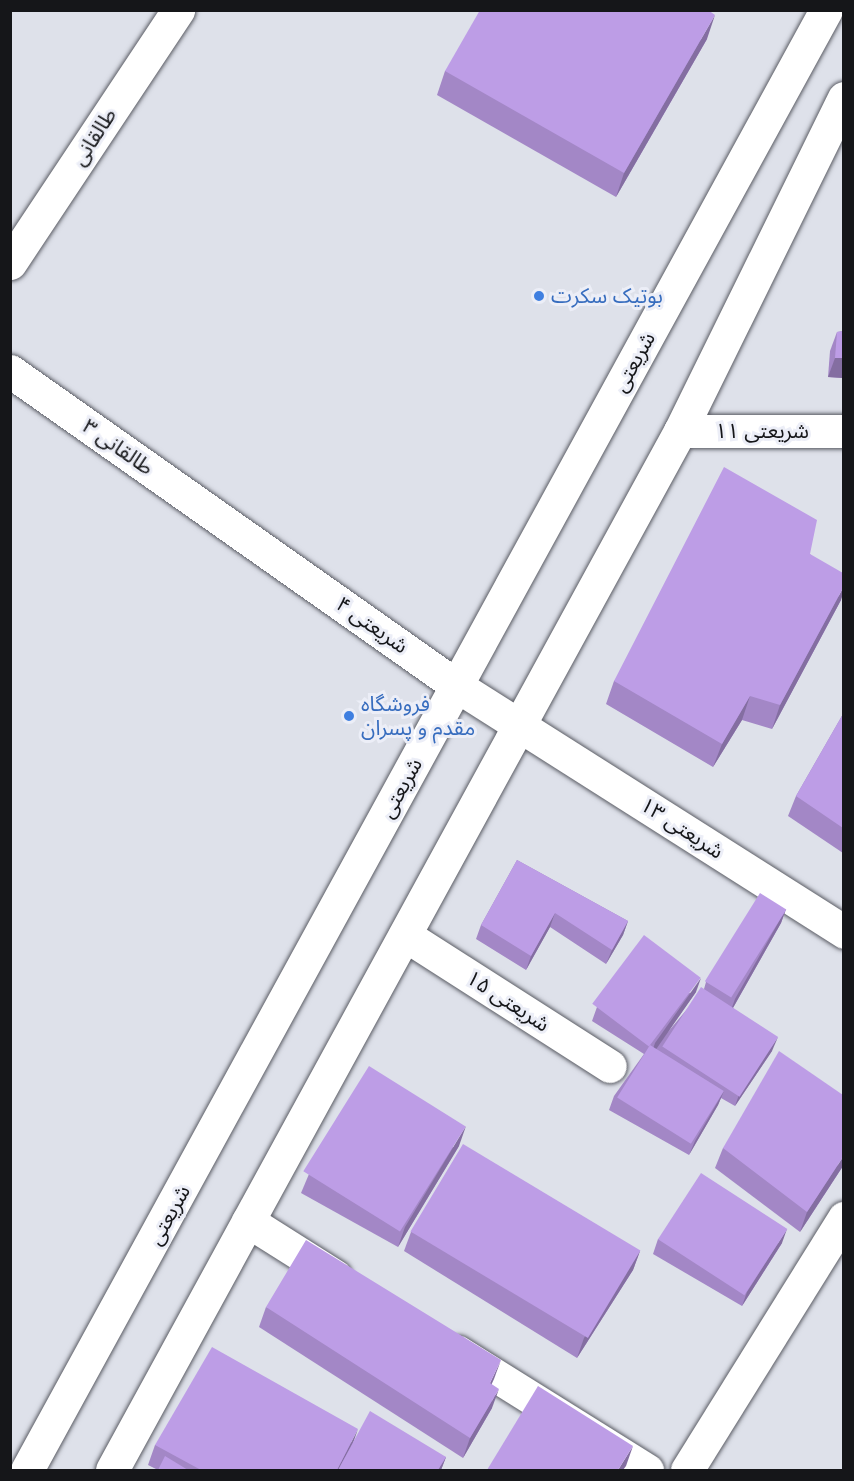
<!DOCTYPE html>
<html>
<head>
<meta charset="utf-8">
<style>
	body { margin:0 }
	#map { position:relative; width:854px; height:1481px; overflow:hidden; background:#dee1ea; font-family:Raleway,"Noto Sans Arabic",sans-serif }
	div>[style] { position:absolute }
	.roads { filter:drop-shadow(0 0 2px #5a5c64) drop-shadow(0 0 2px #5a5c64) }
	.street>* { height:33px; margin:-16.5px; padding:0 16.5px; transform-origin:16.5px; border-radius:16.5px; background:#fff }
	.secondary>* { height:33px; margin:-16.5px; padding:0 16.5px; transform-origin:16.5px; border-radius:16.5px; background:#fff }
	.wall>* { inset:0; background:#a387c6 }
	.shaded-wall>* { inset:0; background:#846ea1 }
	.building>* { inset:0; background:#bd9de6; transform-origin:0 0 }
	.dots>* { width:16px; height:16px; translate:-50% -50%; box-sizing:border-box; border:3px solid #eceef7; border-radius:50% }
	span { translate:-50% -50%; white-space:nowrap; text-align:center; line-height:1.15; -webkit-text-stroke:6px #eceef7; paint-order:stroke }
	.street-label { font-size:21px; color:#151619 }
	.shop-label { font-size:21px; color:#366cbe }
	.left { translate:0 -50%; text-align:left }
	.frame { position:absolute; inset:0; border:12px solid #151619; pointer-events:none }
</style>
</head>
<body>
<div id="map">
	<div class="roads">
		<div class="street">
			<div style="left:10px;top:371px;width:547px;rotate:35.17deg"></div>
			<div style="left:457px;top:686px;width:459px;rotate:32.4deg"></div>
			<div style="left:680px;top:431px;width:164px"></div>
			<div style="left:405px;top:935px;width:243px;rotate:32.6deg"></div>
			<div style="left:248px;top:1221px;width:103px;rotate:32.3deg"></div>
			<div style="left:458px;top:1352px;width:223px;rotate:32deg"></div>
			<div style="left:687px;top:1470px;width:297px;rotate:-58.1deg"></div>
		</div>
		<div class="secondary">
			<div style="left:10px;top:263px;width:304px;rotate:-56.4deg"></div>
			<div style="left:27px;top:1470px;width:1664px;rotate:-61.31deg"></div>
			<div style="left:112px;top:1470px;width:1184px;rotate:-61.34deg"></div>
			<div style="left:680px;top:431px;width:371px;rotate:-63.8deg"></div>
		</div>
	</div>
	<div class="wall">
		<div style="clip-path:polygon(707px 39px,616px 197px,437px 95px,445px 71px)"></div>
		<div style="clip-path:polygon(843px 331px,843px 378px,828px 377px,830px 351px,837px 332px)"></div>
		<div style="clip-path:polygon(810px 554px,841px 600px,772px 729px,742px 720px,713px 767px,606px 704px,614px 681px)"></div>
		<div style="clip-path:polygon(843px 714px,843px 853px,788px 816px,796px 796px)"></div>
		<div style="clip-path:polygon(517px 860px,628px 921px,623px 935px,606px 964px,550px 927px,526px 970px,476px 939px,481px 925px)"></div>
		<div style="clip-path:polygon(786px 909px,781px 923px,733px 1008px,772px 1051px,735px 1106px,721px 1098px,718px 1105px,689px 1155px,609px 1110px,614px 1096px,644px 1054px,592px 1021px,597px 1007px,696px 992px,667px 1033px,704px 989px,706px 982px)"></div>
		<div style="clip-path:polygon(459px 1146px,398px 1247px,301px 1193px,309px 1174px)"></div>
		<div style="clip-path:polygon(723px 1148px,843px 1166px,800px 1232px,715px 1168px)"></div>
		<div style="clip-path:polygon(411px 1232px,640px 1251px,633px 1270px,577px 1358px,404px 1251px)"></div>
		<div style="clip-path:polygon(658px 1239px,782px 1243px,742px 1306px,653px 1254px)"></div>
		<div style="clip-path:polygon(266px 1307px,492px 1384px,492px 1408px,463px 1458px,259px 1327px)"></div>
		<div style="clip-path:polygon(353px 1443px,446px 1457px,441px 1470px,158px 1470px,148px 1465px,155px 1445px)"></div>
	</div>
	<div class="shaded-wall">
		<div style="clip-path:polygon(715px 15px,707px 39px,616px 197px,624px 173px)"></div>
		<div style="clip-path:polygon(835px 358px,843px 358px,843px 378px,828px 377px)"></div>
		<div style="clip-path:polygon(843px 588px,843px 594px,841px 600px,772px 729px,780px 705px)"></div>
		<div style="clip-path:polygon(750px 696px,742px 720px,713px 767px,722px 744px)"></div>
		<div style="clip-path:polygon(786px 909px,781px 923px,730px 1013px,735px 999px)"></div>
		<div style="clip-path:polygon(555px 913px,550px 927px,526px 970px,531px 956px)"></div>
		<div style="clip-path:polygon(628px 921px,623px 935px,606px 964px,612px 950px)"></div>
		<div style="clip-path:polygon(701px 978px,696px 992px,650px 1058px,655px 1043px)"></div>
		<div style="clip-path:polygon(778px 1037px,772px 1051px,735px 1106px,740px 1092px)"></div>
		<div style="clip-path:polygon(724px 1091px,718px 1105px,689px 1155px,695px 1141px)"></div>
		<div style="clip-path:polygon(466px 1126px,459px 1146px,398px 1247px,405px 1227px)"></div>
		<div style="clip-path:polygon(843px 1157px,843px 1166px,800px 1232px,807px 1212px)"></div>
		<div style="clip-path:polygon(787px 1229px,782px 1243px,742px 1306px,747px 1292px)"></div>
		<div style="clip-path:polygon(640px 1251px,633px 1270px,577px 1358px,584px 1338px)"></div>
		<div style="clip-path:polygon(501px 1360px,494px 1379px,483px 1403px,490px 1383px)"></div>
		<div style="clip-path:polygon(499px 1389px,492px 1408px,463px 1458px,470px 1438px)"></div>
		<div style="clip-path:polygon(358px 1429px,351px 1449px,340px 1470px,337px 1470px)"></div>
		<div style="clip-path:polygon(633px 1446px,626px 1466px,623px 1470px,618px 1470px)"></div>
		<div style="clip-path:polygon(446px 1457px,441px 1470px,438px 1470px)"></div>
	</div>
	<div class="building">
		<div style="clip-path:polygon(480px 10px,708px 10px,715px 15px,624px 173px,445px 71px)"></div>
		<div style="clip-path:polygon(843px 331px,843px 358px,835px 358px,837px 332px)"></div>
		<div style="clip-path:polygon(724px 467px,817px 520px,810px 554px,843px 573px,843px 588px,780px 705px,750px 696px,722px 744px,614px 681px)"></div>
		<div style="clip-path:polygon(843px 714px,843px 828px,796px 796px)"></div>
		<div style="clip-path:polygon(517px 860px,628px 921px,612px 950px,555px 913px,531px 956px,481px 925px)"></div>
		<div style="left:760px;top:893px;width:31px;height:104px;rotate:32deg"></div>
		<div style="left:644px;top:935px;width:71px;height:86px;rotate:37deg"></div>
		<div style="left:701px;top:987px;width:92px;height:71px;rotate:33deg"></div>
		<div style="left:650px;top:1045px;width:87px;height:62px;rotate:32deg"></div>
		<div style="clip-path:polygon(779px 1051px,843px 1095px,843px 1157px,807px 1212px,723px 1148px)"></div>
		<div style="left:369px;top:1066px;width:114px;height:124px;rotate:32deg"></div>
		<div style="left:463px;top:1144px;width:207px;height:102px;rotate:31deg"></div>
		<div style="left:701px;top:1173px;width:103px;height:79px;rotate:33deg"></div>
		<div style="clip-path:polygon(306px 1240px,501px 1360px,490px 1383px,499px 1389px,470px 1438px,266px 1307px)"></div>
		<div style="clip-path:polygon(212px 1347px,358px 1429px,337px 1470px,201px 1470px,155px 1445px)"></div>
		<div style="clip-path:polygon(538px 1386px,633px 1446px,618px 1470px,487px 1470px)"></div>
		<div style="clip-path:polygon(370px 1411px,446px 1457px,438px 1470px,338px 1470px)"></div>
		<div style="clip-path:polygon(165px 1456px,188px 1470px,158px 1470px)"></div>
	</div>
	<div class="dots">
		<div style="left:539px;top:296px;background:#3f7fe0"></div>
		<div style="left:349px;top:716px;background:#3f7fe0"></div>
	</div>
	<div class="street-label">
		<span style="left:94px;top:137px;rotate:-57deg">طالقانی</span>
		<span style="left:634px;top:362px;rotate:-61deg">شریعتی</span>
		<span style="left:762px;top:431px">شریعتی ۱۱</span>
		<span style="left:118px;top:447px;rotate:35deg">طالقانی ۳</span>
		<span style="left:372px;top:625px;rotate:35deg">شریعتی ۴</span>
		<span style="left:401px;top:788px;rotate:-61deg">شریعتی</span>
		<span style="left:682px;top:828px;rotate:33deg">شریعتی ۱۳</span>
		<span style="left:508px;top:1001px;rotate:33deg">شریعتی ۱۵</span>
		<span style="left:169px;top:1215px;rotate:-61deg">شریعتی</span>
	</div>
	<div class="shop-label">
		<span class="left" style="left:551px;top:296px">بوتیک سکرت</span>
		<span class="left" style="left:361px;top:716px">فروشگاه<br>مقدم و پسران</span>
	</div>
	<div class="frame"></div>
</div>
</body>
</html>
